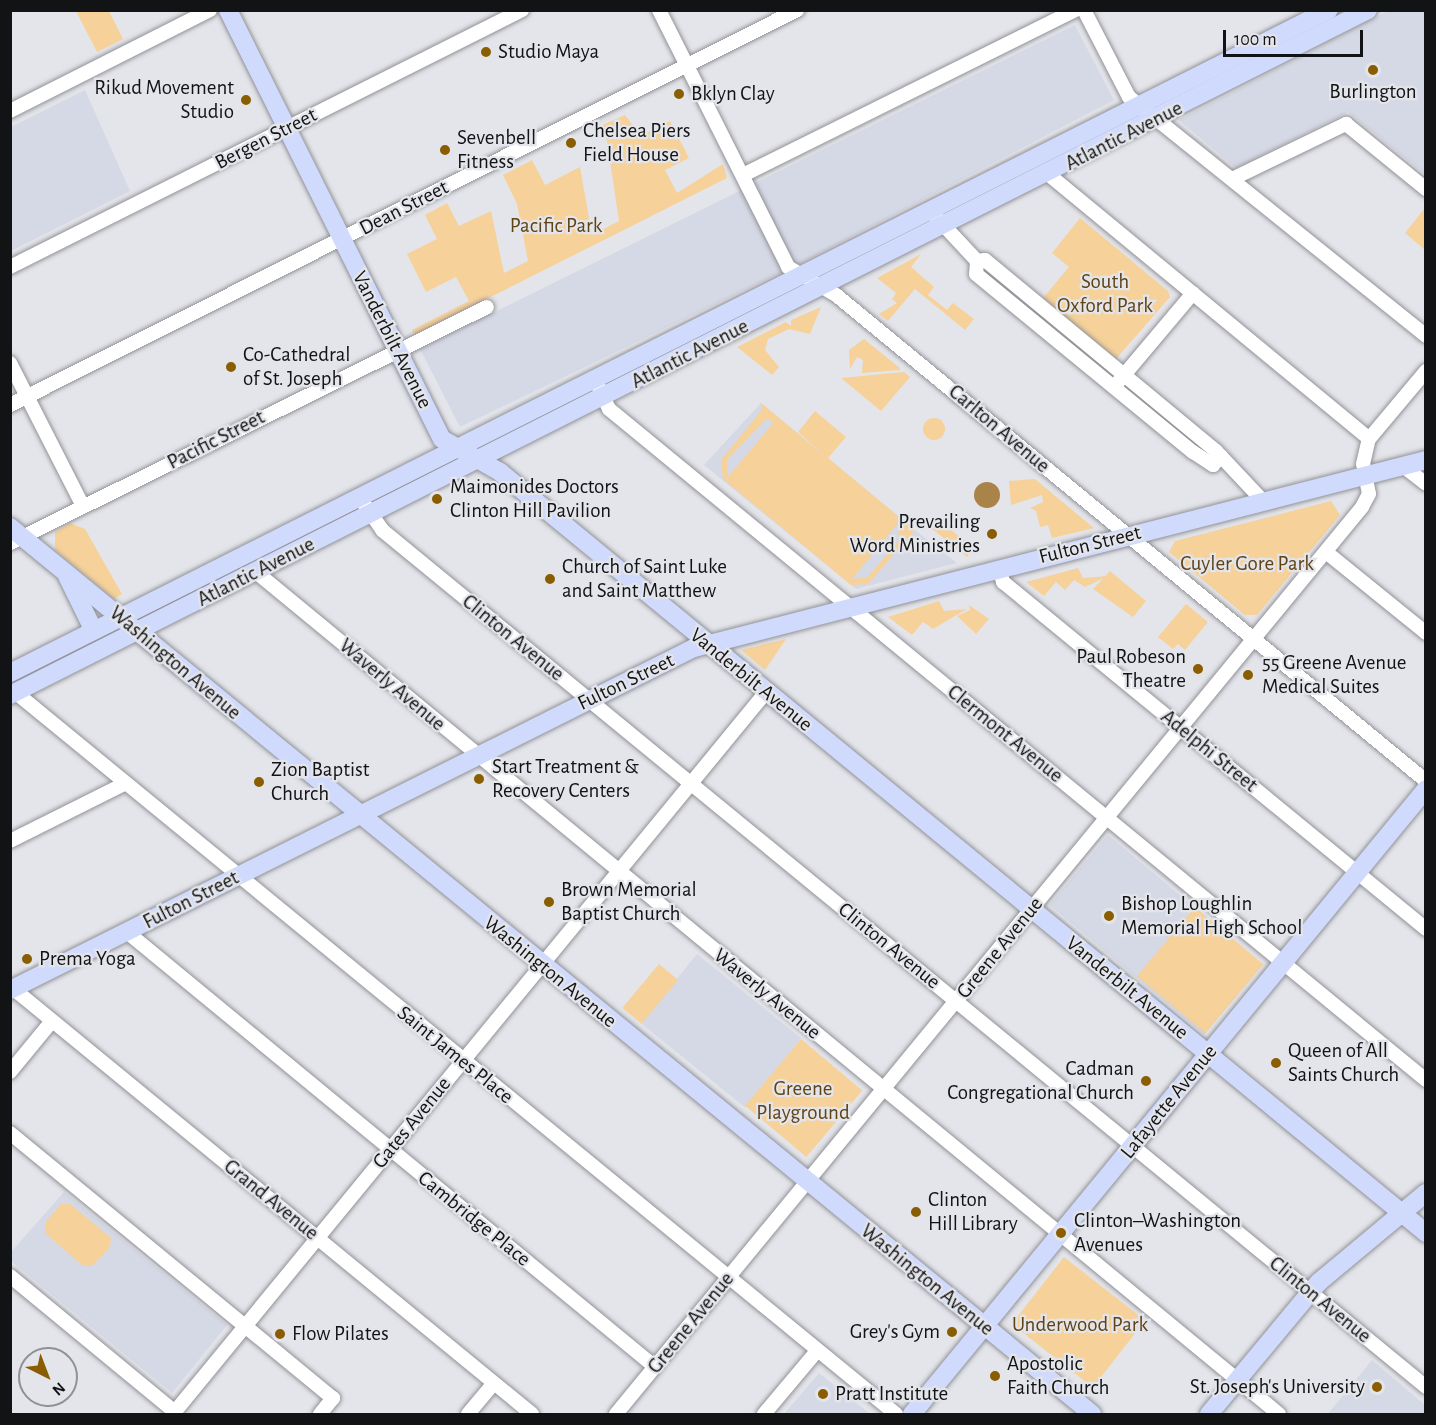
<!DOCTYPE html>
<html>
<head>
<meta charset="utf-8">
<style>
	body { margin:0 }
	#map { position:relative; width:1436px; height:1425px; overflow:hidden; background:#e4e5ea; font-family:"Alegreya Sans",sans-serif }
	div>[style] { position:absolute }
	.built>* { inset:0; background:#d5d9e5; transform-origin:0 0 }
	.green>* { inset:0; background:#f6d199; transform-origin:0 0 }
	.round { border-radius:50% }
	.water>* { inset:0; background:#a98348 }
	.roads { filter:drop-shadow(0 0 2px #919297) drop-shadow(0 0 2px #919297) }
	.minor>* { height:14px; margin:-7px; padding:0 7px; transform-origin:7px; border-radius:7px; background:#fff }
	.major>* { height:18px; margin:-9px; padding:0 9px; transform-origin:9px; border-radius:9px; background:#d0dafc }
	.dots>* { width:16px; height:16px; translate:-50% -50%; box-sizing:border-box; border:3px solid #e4e5ea; border-radius:50% }
	span { translate:-50% -50%; white-space:nowrap; text-align:center; line-height:1.15; -webkit-text-stroke:4.5px #e4e5ea; paint-order:stroke }
	.poi-label { font-size:21px; color:#121314 }
	.left { translate:0 -50%; text-align:left }
	.right { translate:-100% -50%; text-align:right }
	.street-label { font-size:21px; color:#121314 }
	.park-label { font-size:21px; color:#5f4315 }
	.frame { position:absolute; inset:0; border:12px solid #121314; pointer-events:none }
	.north { position:absolute; left:18px; top:1347px; width:60px; height:60px; box-sizing:border-box; background:#e4e5ea; border:2px solid #909194; border-radius:50%; rotate:138deg; font-size:16px; font-weight:700; line-height:24px; text-align:center; color:#121314 }
	.north::after { content:''; display:block; margin:auto; width:21px; height:27px; background:#895d00; clip-path:polygon(50% 0,100% 100%,50% 72%,0 100%) }
	.scale { position:absolute; left:1223px; top:30px; width:140px; height:27px; box-sizing:border-box; border:3px solid #121314; border-top:0; padding-left:8px; font-size:18px; line-height:21px; white-space:nowrap; color:#121314; -webkit-text-stroke:4px #e4e5ea; paint-order:stroke }
</style>
</head>
<body>
<div id="map">
	<div class="built">
		<div style="clip-path:polygon(1390px 10px,1425px 11px,1425px 174px,1348px 112px,1236px 168px,1179px 120px)"></div>
		<div style="clip-path:polygon(1075px 25px,1114px 100px,803px 262px,460px 427px,420px 349px)"></div>
		<div style="clip-path:polygon(85px 90px,130px 191px,11px 251px,11px 127px)"></div>
		<div style="clip-path:polygon(761px 403px,915px 530px,957px 563px,856px 589px,704px 465px)"></div>
		<div style="left:1108px;top:835px;width:202px;height:91px;rotate:40deg"></div>
		<div style="left:697px;top:954px;width:134px;height:89px;rotate:39deg"></div>
		<div style="clip-path:polygon(64px 1192px,227px 1325px,172px 1393px,11px 1261px,11px 1252px)"></div>
		<div style="clip-path:polygon(1372px 1360px,1425px 1405px,1425px 1414px,1328px 1414px)"></div>
		<div style="clip-path:polygon(819px 1373px,870px 1414px,784px 1414px)"></div>
	</div>
	<div class="green">
		<div style="clip-path:polygon(76px 11px,109px 11px,123px 39px,97px 52px)"></div>
		<div style="clip-path:polygon(625px 115px,640px 136px,670px 121px,689px 158px,665px 170px,677px 193px,723px 164px,727px 178px,415px 335px,412px 330px,469px 301px,456px 277px,426px 292px,407px 254px,437px 239px,425px 215px,447px 203px,459px 226px,491px 211px,504px 273px,528px 261px,517px 204px,503px 175px,532px 160px,545px 185px,580px 167px,592px 235px,619px 221px,607px 141px,600px 126px)"></div>
		<div style="clip-path:polygon(1425px 208px,1426px 208px,1425px 250px,1405px 233px)"></div>
		<div style="clip-path:polygon(1080px 218px,1168px 291px,1170px 297px,1116px 359px,1043px 298px,1069px 267px,1052px 253px)"></div>
		<div style="clip-path:polygon(921px 254px,911px 267px,934px 287px,928px 295px,947px 310px,953px 303px,974px 319px,965px 330px,915px 289px,888px 321px,879px 314px,897px 303px,892px 299px,896px 293px,877px 278px)"></div>
		<div style="clip-path:polygon(821px 307px,810px 334px,789px 329px,768px 339px,765px 350px,779px 367px,772px 375px,737px 347px,786px 322px,791px 326px,791px 320px)"></div>
		<div style="clip-path:polygon(864px 339px,900px 368px,900px 370px,862px 373px,863px 360px,857px 357px,850px 369px,849px 350px)"></div>
		<div style="clip-path:polygon(904px 372px,910px 377px,881px 411px,841px 378px)"></div>
		<div style="clip-path:polygon(evenodd,761px 403px,826px 457px,798px 432px,815px 411px,846px 437px,828px 458px,915px 530px,868px 584px,851px 585px,723px 479px,721px 460px,761px 411px,761px 403px,766px 419px,774px 422px,728px 477px,727px 460px,766px 419px,761px 403px,898px 523px,899px 540px,868px 577px,852px 579px,898px 523px)"></div>
		<div class="round" style="left:923px;top:418px;width:22px;height:22px"></div>
		<div style="clip-path:polygon(1035px 479px,1094px 528px,1052px 538px,1048px 525px,1040px 527px,1036px 511px,1030px 508px,1043px 502px,1042px 495px,1011px 505px,1009px 481px)"></div>
		<div style="clip-path:polygon(1331px 501px,1340px 515px,1257px 615px,1245px 615px,1169px 552px,1175px 541px)"></div>
		<div style="clip-path:polygon(920px 519px,938px 519px,967px 543px,970px 553px,967px 557px)"></div>
		<div style="clip-path:polygon(70px 523px,85px 529px,122px 594px,114px 599px,55px 550px,55px 532px)"></div>
		<div style="clip-path:polygon(1078px 568px,1083px 578px,1108px 576px,1085px 587px,1074px 580px,1065px 590px,1056px 582px,1044px 596px,1026px 582px)"></div>
		<div style="clip-path:polygon(1110px 571px,1146px 601px,1133px 617px,1093px 589px)"></div>
		<div style="clip-path:polygon(939px 601px,944px 611px,967px 609px,933px 629px,923px 622px,912px 635px,888px 617px)"></div>
		<div style="clip-path:polygon(1186px 604px,1208px 622px,1185px 650px,1178px 644px,1173px 649px,1158px 637px)"></div>
		<div style="clip-path:polygon(969px 605px,989px 619px,976px 634px,957px 616px,970px 610px)"></div>
		<div style="clip-path:polygon(786px 639px,765px 670px,741px 650px)"></div>
		<div style="left:1195px;top:907px;width:89px;height:90px;rotate:40deg"></div>
		<div style="left:659px;top:964px;width:25px;height:57px;rotate:40deg"></div>
		<div style="left:801px;top:1039px;width:80px;height:87px;rotate:40deg"></div>
		<div style="clip-path:polygon(61px 1204px,70px 1204px,111px 1238px,110px 1247px,92px 1266px,83px 1266px,45px 1233px,45px 1223px)"></div>
		<div style="left:1064px;top:1257px;width:103px;height:85px;rotate:38deg"></div>
	</div>
	<div class="water">
		<div class="round" style="left:974px;top:482px;width:26px;height:26px"></div>
	</div>
	<div class="roads">
		<div class="minor">
			<div style="left:659px;top:10px;width:288px;rotate:63.3deg"></div>
			<div style="left:788px;top:267px;width:56px;rotate:30.3deg"></div>
			<div style="left:836px;top:295px;width:764px;rotate:39.48deg"></div>
			<div style="left:1084px;top:10px;width:98px;rotate:62.7deg"></div>
			<div style="left:1129px;top:97px;width:381px;rotate:38.8deg"></div>
			<div style="left:10px;top:111px;width:224px;rotate:-26.8deg"></div>
			<div style="left:1048px;top:174px;width:416px;rotate:39.5deg"></div>
			<div style="left:743px;top:175px;width:372px;rotate:-26.4deg"></div>
			<div style="left:1232px;top:179px;width:127px;rotate:-25.8deg"></div>
			<div style="left:1346px;top:124px;width:103px;rotate:39.1deg"></div>
			<div style="left:936px;top:217px;width:60px;rotate:47deg"></div>
			<div style="left:977px;top:261px;width:8px;rotate:-7deg"></div>
			<div style="left:985px;top:260px;width:300px;rotate:39.6deg"></div>
			<div style="left:1216px;top:451px;width:69px;rotate:46.8deg"></div>
			<div style="left:977px;top:261px;width:13px;rotate:94deg"></div>
			<div style="left:976px;top:274px;width:281px;rotate:39.4deg"></div>
			<div style="left:1193px;top:452px;width:24px;rotate:33deg"></div>
			<div style="left:1213px;top:465px;width:12px;rotate:-48deg"></div>
			<div style="left:10px;top:267px;width:573px;rotate:-26.65deg"></div>
			<div style="left:10px;top:363px;width:161px;rotate:63deg"></div>
			<div style="left:595px;top:379px;width:33px;rotate:65deg"></div>
			<div style="left:609px;top:409px;width:1057px;rotate:39.4deg"></div>
			<div style="left:1119px;top:381px;width:115px;rotate:-49.9deg"></div>
			<div style="left:10px;top:405px;width:881px;rotate:-26.65deg"></div>
			<div style="left:1403px;top:466px;width:29px;rotate:38deg"></div>
			<div style="left:360px;top:498px;width:39px;rotate:55deg"></div>
			<div style="left:382px;top:530px;width:1351px;rotate:39.38deg"></div>
			<div style="left:10px;top:543px;width:532px;rotate:-26.32deg"></div>
			<div style="left:1326px;top:552px;width:129px;rotate:39deg"></div>
			<div style="left:999px;top:568px;width:15px;rotate:74deg"></div>
			<div style="left:1003px;top:582px;width:547px;rotate:39.36deg"></div>
			<div style="left:256px;top:572px;width:1325px;rotate:39.46deg"></div>
			<div style="left:15px;top:692px;width:1139px;rotate:39.34deg"></div>
			<div style="left:10px;top:841px;width:127px;rotate:-26.6deg"></div>
			<div style="left:127px;top:932px;width:684px;rotate:39.48deg"></div>
			<div style="left:10px;top:986px;width:675px;rotate:39.35deg"></div>
			<div style="left:10px;top:1072px;width:66px;rotate:-50.5deg"></div>
			<div style="left:10px;top:1133px;width:418px;rotate:39.4deg"></div>
			<div style="left:333px;top:1398px;width:21px;rotate:129deg"></div>
			<div style="left:10px;top:1276px;width:214px;rotate:39.5deg"></div>
			<div style="left:173px;top:1414px;width:934px;rotate:-50.6deg"></div>
			<div style="left:468px;top:1414px;width:40px;rotate:-50deg"></div>
			<div style="left:616px;top:1414px;width:1174px;rotate:-50.56deg"></div>
			<div style="left:1362px;top:507px;width:15px;rotate:-62deg"></div>
			<div style="left:1369px;top:494px;width:31px;rotate:-101deg"></div>
			<div style="left:1363px;top:464px;width:26px;rotate:-77deg"></div>
			<div style="left:1369px;top:439px;width:89px;rotate:-50deg"></div>
			<div style="left:764px;top:1414px;width:81px;rotate:-50deg"></div>
		</div>
		<div class="major">
			<div style="left:228px;top:10px;width:479px;rotate:63.5deg"></div>
			<div style="left:442px;top:439px;width:67px;rotate:29.6deg"></div>
			<div style="left:500px;top:472px;width:1199px;rotate:39.41deg"></div>
			<div style="left:10px;top:527px;width:1399px;rotate:39.34deg"></div>
			<div style="left:67px;top:576px;width:61px;rotate:63.9deg"></div>
			<div style="left:10px;top:673px;width:1476px;rotate:-26.69deg"></div>
			<div style="left:10px;top:695px;width:1521px;rotate:-26.77deg"></div>
			<div style="left:10px;top:990px;width:765px;rotate:-26.57deg"></div>
			<div style="left:694px;top:648px;width:756px;rotate:-14.4deg"></div>
			<div style="left:912px;top:1414px;width:809px;rotate:-50.57deg"></div>
			<div style="left:1209px;top:1414px;width:172px;rotate:-50.2deg"></div>
			<div style="left:1319px;top:1282px;width:139px;rotate:-39.8deg"></div>
		</div>
	</div>
	<div class="dots">
		<div style="left:486px;top:52px;background:#895d00"></div>
		<div style="left:1373px;top:70px;background:#895d00"></div>
		<div style="left:679px;top:94px;background:#895d00"></div>
		<div style="left:246px;top:100px;background:#895d00"></div>
		<div style="left:571px;top:143px;background:#895d00"></div>
		<div style="left:445px;top:150px;background:#895d00"></div>
		<div style="left:231px;top:367px;background:#895d00"></div>
		<div style="left:437px;top:499px;background:#895d00"></div>
		<div style="left:992px;top:534px;background:#895d00"></div>
		<div style="left:550px;top:579px;background:#895d00"></div>
		<div style="left:1198px;top:669px;background:#895d00"></div>
		<div style="left:1248px;top:675px;background:#895d00"></div>
		<div style="left:479px;top:779px;background:#895d00"></div>
		<div style="left:259px;top:782px;background:#895d00"></div>
		<div style="left:549px;top:902px;background:#895d00"></div>
		<div style="left:1109px;top:916px;background:#895d00"></div>
		<div style="left:27px;top:959px;background:#895d00"></div>
		<div style="left:1276px;top:1063px;background:#895d00"></div>
		<div style="left:1146px;top:1081px;background:#895d00"></div>
		<div style="left:916px;top:1212px;background:#895d00"></div>
		<div style="left:1061px;top:1233px;background:#895d00"></div>
		<div style="left:952px;top:1332px;background:#895d00"></div>
		<div style="left:280px;top:1334px;background:#895d00"></div>
		<div style="left:995px;top:1376px;background:#895d00"></div>
		<div style="left:1377px;top:1387px;background:#895d00"></div>
		<div style="left:823px;top:1394px;background:#895d00"></div>
	</div>
	<div class="poi-label">
		<span class="left" style="left:498px;top:52px">Studio Maya</span>
		<span class="right" style="left:234px;top:100px">Rikud Movement<br>Studio</span>
		<span style="left:1373px;top:92px">Burlington</span>
		<span class="left" style="left:691px;top:94px">Bklyn Clay</span>
		<span class="left" style="left:583px;top:143px">Chelsea Piers<br>Field House</span>
		<span class="left" style="left:457px;top:150px">Sevenbell<br>Fitness</span>
		<span class="left" style="left:243px;top:367px">Co-Cathedral<br>of St. Joseph</span>
		<span class="left" style="left:450px;top:499px">Maimonides Doctors<br>Clinton Hill Pavilion</span>
		<span class="right" style="left:980px;top:534px">Prevailing<br>Word Ministries</span>
		<span class="left" style="left:562px;top:579px">Church of Saint Luke<br>and Saint Matthew</span>
		<span class="right" style="left:1186px;top:669px">Paul Robeson<br>Theatre</span>
		<span class="left" style="left:1262px;top:675px">55 Greene Avenue<br>Medical Suites</span>
		<span class="left" style="left:492px;top:779px">Start Treatment &amp;<br>Recovery Centers</span>
		<span class="left" style="left:271px;top:782px">Zion Baptist<br>Church</span>
		<span class="left" style="left:561px;top:902px">Brown Memorial<br>Baptist Church</span>
		<span class="left" style="left:1121px;top:916px">Bishop Loughlin<br>Memorial High School</span>
		<span class="left" style="left:39px;top:959px">Prema Yoga</span>
		<span class="left" style="left:1288px;top:1063px">Queen of All<br>Saints Church</span>
		<span class="right" style="left:1134px;top:1081px">Cadman<br>Congregational Church</span>
		<span class="left" style="left:928px;top:1212px">Clinton<br>Hill Library</span>
		<span class="left" style="left:1074px;top:1233px">Clinton–Washington<br>Avenues</span>
		<span class="right" style="left:940px;top:1332px">Grey's Gym</span>
		<span class="left" style="left:292px;top:1334px">Flow Pilates</span>
		<span class="left" style="left:1007px;top:1376px">Apostolic<br>Faith Church</span>
		<span class="right" style="left:1365px;top:1387px">St. Joseph's University</span>
		<span class="left" style="left:835px;top:1394px">Pratt Institute</span>
	</div>
	<div class="street-label">
		<span style="left:1124px;top:136px;rotate:-27deg">Atlantic Avenue</span>
		<span style="left:266px;top:139px;rotate:-27deg">Bergen Street</span>
		<span style="left:404px;top:208px;rotate:-27deg">Dean Street</span>
		<span style="left:392px;top:340px;rotate:63deg">Vanderbilt Avenue</span>
		<span style="left:690px;top:354px;rotate:-27deg">Atlantic Avenue</span>
		<span style="left:999px;top:429px;rotate:40deg">Carlton Avenue</span>
		<span style="left:216px;top:440px;rotate:-27deg">Pacific Street</span>
		<span style="left:1090px;top:545px;rotate:-14deg">Fulton Street</span>
		<span style="left:256px;top:572px;rotate:-27deg">Atlantic Avenue</span>
		<span style="left:513px;top:638px;rotate:39deg">Clinton Avenue</span>
		<span style="left:175px;top:663px;rotate:40deg">Washington Avenue</span>
		<span style="left:751px;top:680px;rotate:39deg">Vanderbilt Avenue</span>
		<span style="left:626px;top:682px;rotate:-26deg">Fulton Street</span>
		<span style="left:392px;top:685px;rotate:40deg">Waverly Avenue</span>
		<span style="left:1005px;top:734px;rotate:39deg">Clermont Avenue</span>
		<span style="left:1209px;top:751px;rotate:39deg">Adelphi Street</span>
		<span style="left:191px;top:900px;rotate:-27deg">Fulton Street</span>
		<span style="left:889px;top:946px;rotate:39deg">Clinton Avenue</span>
		<span style="left:1000px;top:948px;rotate:-51deg">Greene Avenue</span>
		<span style="left:550px;top:972px;rotate:39deg">Washington Avenue</span>
		<span style="left:1127px;top:988px;rotate:39deg">Vanderbilt Avenue</span>
		<span style="left:767px;top:994px;rotate:39deg">Waverly Avenue</span>
		<span style="left:455px;top:1055px;rotate:39deg">Saint James Place</span>
		<span style="left:1169px;top:1102px;rotate:-51deg">Lafayette Avenue</span>
		<span style="left:412px;top:1123px;rotate:-51deg">Gates Avenue</span>
		<span style="left:271px;top:1200px;rotate:39deg">Grand Avenue</span>
		<span style="left:474px;top:1219px;rotate:39deg">Cambridge Place</span>
		<span style="left:927px;top:1280px;rotate:39deg">Washington Avenue</span>
		<span style="left:1320px;top:1300px;rotate:39deg">Clinton Avenue</span>
		<span style="left:691px;top:1323px;rotate:-51deg">Greene Avenue</span>
	</div>
	<div class="park-label">
		<span style="left:556px;top:226px">Pacific Park</span>
		<span style="left:1105px;top:294px">South<br>Oxford Park</span>
		<span style="left:1247px;top:564px">Cuyler Gore Park</span>
		<span style="left:803px;top:1101px">Greene<br>Playground</span>
		<span style="left:1080px;top:1325px">Underwood Park</span>
	</div>
	<div class="frame"></div>
	<div class="north">N</div>
	<div class="scale">100 m</div>
</div>
</body>
</html>
